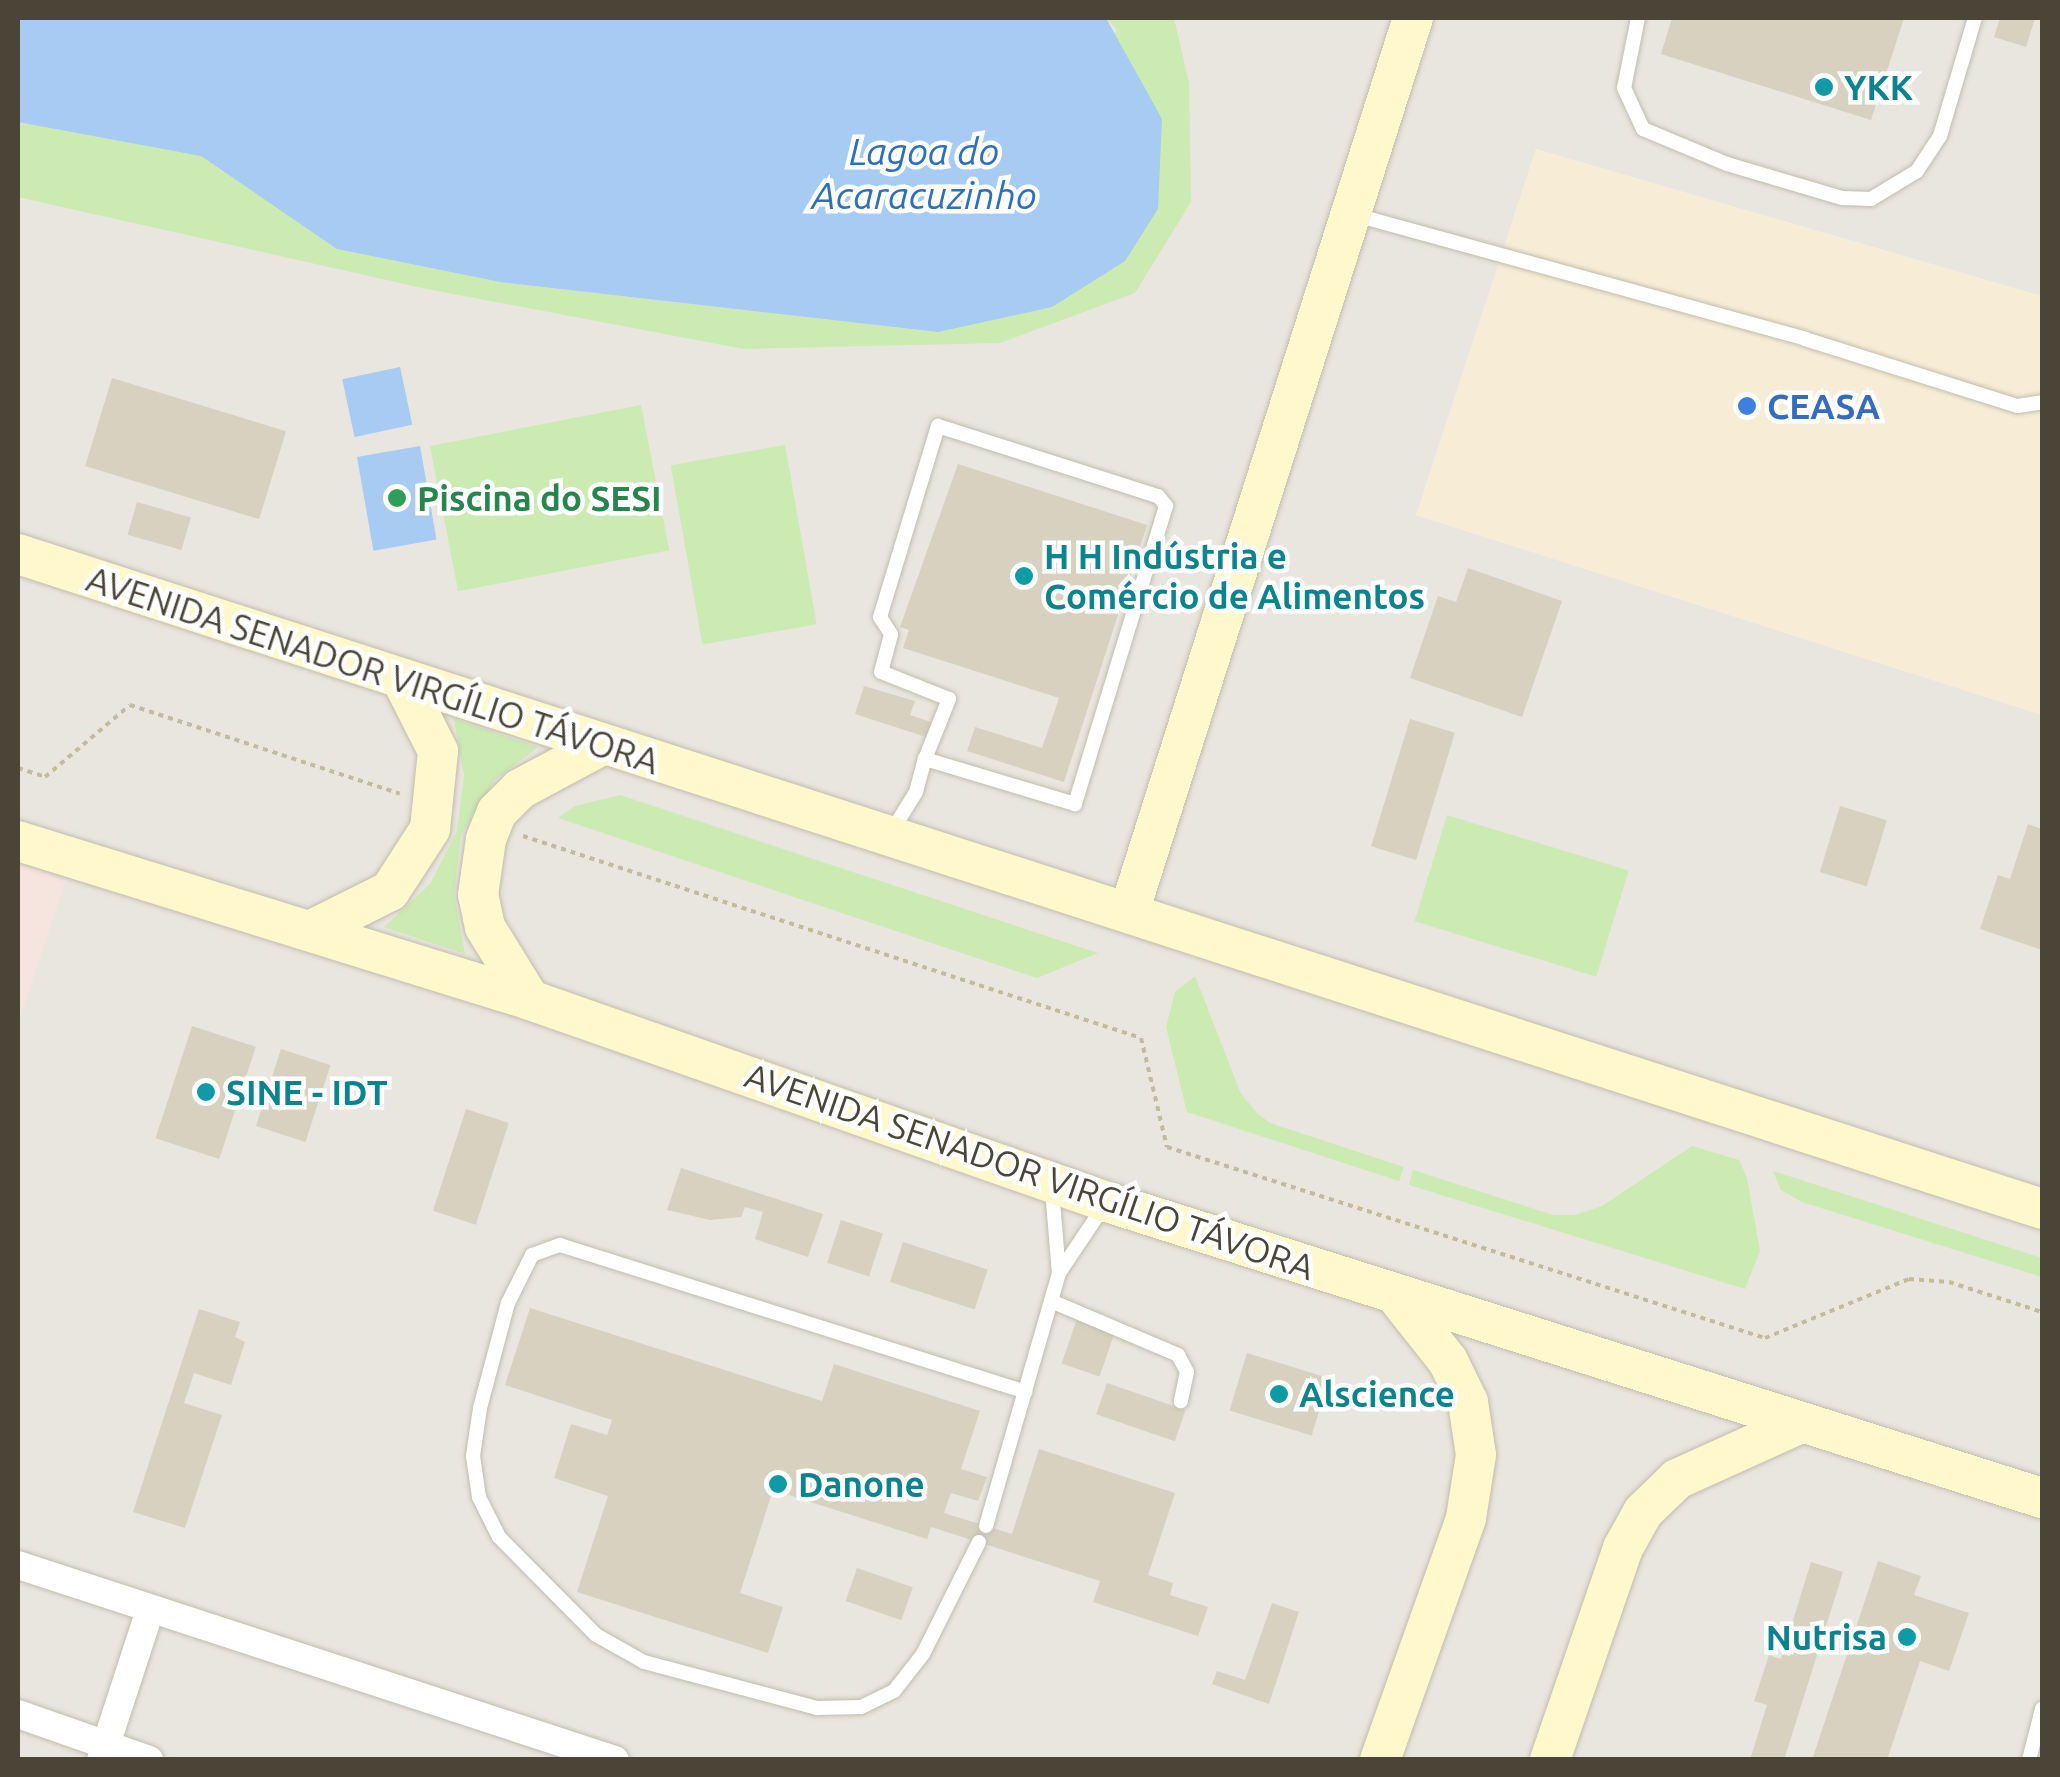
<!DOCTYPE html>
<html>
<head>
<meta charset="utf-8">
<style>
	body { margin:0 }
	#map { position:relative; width:2060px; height:1777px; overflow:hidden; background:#f6f4eb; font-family:Ubuntu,sans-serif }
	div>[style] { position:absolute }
	.commercial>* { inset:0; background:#f7edd6 }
	.industrial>* { inset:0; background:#e9e5df }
	.medical>* { inset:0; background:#f6e4df }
	.green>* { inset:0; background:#cbebb3; transform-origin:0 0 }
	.water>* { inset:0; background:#a7cbf3; transform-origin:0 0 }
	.building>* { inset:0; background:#d8d1c0; transform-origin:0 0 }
	.path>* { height:4px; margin-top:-2px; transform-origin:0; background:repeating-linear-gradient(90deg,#c4bb9e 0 5px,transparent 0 10px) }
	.roads { filter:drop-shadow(0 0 2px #c2bdad) drop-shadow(0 0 2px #c2bdad) }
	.lane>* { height:14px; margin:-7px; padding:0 7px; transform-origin:7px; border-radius:7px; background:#fff }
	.street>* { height:28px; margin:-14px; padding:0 14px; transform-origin:14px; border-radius:14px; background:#fff }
	.secondary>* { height:40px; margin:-20px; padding:0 20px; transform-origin:20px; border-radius:20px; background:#fff8cc }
	.dots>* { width:28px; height:28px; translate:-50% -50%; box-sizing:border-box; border:5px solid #fff; border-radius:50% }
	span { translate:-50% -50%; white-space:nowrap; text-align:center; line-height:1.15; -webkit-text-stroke:9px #fff; paint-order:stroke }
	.culture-label { font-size:35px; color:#0d838f; font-weight:700 }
	.left { translate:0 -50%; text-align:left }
	.right { translate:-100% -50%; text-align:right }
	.shop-label { font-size:35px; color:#366cbe; font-weight:700 }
	.leisure-label { font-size:35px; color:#27864d; font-weight:700 }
	.street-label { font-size:35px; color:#4b4538 }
	.water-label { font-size:38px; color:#2c6fbc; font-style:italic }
	.frame { position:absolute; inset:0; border:20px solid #4b4538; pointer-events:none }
</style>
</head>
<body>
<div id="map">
	<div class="commercial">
		<div style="clip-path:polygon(1536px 149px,2042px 296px,2042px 715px,1416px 515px)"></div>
	</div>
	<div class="industrial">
		<div style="clip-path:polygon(18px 18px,2042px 18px,2042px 296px,1536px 149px,1416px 515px,2042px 715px,2042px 1759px,18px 1759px)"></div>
	</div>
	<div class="medical">
		<div style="clip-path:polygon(18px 864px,66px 880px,18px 1024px)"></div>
	</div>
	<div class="green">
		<div style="clip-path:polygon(1106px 18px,1174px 18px,1189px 83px,1191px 202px,1135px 293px,1000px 343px,744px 349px,427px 289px,18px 197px,18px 122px,104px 134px,201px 156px,338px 249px,500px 282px,938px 332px,1117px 30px)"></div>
		<div style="left:641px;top:405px;width:148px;height:215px;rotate:79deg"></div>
		<div style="left:785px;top:445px;width:182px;height:116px;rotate:80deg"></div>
		<div style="clip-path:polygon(454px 719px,538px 747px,494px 781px,461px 835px,454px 895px,465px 954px,384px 927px,430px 884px,457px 831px,464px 775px)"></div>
		<div style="clip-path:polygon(620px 795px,1098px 953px,1037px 978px,558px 818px,575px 806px)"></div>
		<div style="left:1447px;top:815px;width:190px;height:111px;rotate:17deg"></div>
		<div style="clip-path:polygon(1195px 976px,1241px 1094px,1257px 1113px,1270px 1123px,1404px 1167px,1399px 1181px,1187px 1112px,1166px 1027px,1175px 992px)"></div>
		<div style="clip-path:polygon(1692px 1146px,1739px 1160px,1747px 1178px,1760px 1251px,1745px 1289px,1409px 1185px,1413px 1170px,1553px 1215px,1575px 1215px,1602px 1206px)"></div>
		<div style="clip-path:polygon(1773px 1171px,2042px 1258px,2042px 1277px,1802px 1202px,1781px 1190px)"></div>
	</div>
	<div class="water">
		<div style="clip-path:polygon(18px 18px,1106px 18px,1162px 119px,1158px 209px,1125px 261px,1052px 307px,938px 332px,500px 282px,337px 249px,201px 156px,18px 122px)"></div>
		<div style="left:400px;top:367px;width:59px;height:59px;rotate:78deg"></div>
		<div style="left:420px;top:446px;width:95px;height:64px;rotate:80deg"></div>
	</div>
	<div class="building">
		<div style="clip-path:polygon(1672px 18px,1904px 18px,1871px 120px,1661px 54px)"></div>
		<div style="clip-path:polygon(2000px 18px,2035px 18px,2026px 47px,1994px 37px)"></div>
		<div style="left:112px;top:378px;width:182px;height:92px;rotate:17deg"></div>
		<div style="clip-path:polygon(958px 464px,1147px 525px,1064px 782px,967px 751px,975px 727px,1042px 748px,1059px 698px,903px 648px,909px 630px,900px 627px)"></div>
		<div style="left:137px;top:502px;width:56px;height:34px;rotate:16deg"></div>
		<div style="clip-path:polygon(1468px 568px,1562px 601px,1522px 717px,1410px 678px,1438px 596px,1456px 602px)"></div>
		<div style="clip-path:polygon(864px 686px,915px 701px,910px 715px,931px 722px,926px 737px,855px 714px)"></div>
		<div style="left:1410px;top:719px;width:47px;height:133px;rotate:17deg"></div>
		<div style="left:1840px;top:806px;width:49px;height:69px;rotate:17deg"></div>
		<div style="clip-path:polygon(2028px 824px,2042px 829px,2042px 950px,1980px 929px,1998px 875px,2010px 879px)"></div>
		<div style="left:192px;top:1026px;width:67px;height:118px;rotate:18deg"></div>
		<div style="left:281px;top:1049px;width:52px;height:81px;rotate:18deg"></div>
		<div style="left:466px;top:1109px;width:45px;height:107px;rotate:18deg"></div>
		<div style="clip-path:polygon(681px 1168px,823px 1214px,808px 1257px,755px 1239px,763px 1212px,745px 1207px,741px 1217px,710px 1220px,667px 1210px)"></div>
		<div style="left:841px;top:1220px;width:44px;height:45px;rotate:18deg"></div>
		<div style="left:903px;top:1242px;width:89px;height:42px;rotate:18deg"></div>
		<div style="clip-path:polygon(530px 1308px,822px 1401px,834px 1364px,980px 1411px,961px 1469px,987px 1477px,978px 1501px,951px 1493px,944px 1513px,1012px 1534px,1039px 1449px,1175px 1493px,1148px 1575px,1173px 1583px,1170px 1595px,1208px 1607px,1198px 1636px,1093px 1602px,1100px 1581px,931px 1527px,927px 1539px,773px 1490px,740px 1593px,783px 1607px,768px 1653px,577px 1592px,608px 1496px,554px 1478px,571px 1424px,607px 1435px,612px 1420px,505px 1385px)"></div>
		<div style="clip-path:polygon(199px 1309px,240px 1322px,235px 1337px,245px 1342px,231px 1385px,194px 1373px,184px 1403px,222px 1415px,185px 1528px,133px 1512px)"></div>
		<div style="left:1077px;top:1319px;width:40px;height:47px;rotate:19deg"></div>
		<div style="left:1247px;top:1353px;width:86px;height:60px;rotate:17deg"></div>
		<div style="left:1107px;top:1383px;width:83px;height:33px;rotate:19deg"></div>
		<div style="clip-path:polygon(1878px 1561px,1921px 1576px,1914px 1595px,1969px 1613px,1949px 1671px,1920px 1661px,1887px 1760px,1812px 1760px)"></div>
		<div style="clip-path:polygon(1811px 1562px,1843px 1572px,1784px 1760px,1750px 1760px,1767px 1705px,1754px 1701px,1769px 1655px,1781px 1659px)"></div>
		<div style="left:857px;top:1568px;width:59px;height:35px;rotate:19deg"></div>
		<div style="clip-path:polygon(1272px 1603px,1299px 1612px,1269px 1704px,1212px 1684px,1217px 1671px,1245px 1680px)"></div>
	</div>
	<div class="path">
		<div style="left:18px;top:768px;width:28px;rotate:18deg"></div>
		<div style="left:45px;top:777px;width:111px;rotate:-40.3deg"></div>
		<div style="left:130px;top:705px;width:284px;rotate:18.2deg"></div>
		<div style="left:523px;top:836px;width:650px;rotate:18.1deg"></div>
		<div style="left:1141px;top:1038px;width:112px;rotate:76.6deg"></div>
		<div style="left:1167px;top:1147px;width:628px;rotate:17.71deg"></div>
		<div style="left:1765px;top:1338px;width:156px;rotate:-22.3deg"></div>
		<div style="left:1909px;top:1279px;width:40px;rotate:4.3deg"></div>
		<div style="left:1949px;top:1282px;width:98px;rotate:17.9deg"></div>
	</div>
	<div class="roads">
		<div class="lane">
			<div style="left:1638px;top:18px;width:71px;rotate:101.3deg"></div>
			<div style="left:1624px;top:88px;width:45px;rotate:65.1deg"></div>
			<div style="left:1643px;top:129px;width:91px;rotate:22.6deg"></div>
			<div style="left:1727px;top:164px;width:120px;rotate:16.5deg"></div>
			<div style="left:1842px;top:198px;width:29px;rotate:2deg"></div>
			<div style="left:1871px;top:199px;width:54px;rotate:-31.3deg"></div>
			<div style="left:1917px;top:171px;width:42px;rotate:-56.7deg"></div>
			<div style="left:1940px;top:136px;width:123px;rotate:-73.5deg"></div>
			<div style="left:1356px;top:215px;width:466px;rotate:15.4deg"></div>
			<div style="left:1805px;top:339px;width:223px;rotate:17.5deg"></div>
			<div style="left:2018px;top:406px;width:24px;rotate:-9deg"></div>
			<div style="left:890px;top:834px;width:49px;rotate:-58.2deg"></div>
			<div style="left:916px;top:792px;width:34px;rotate:-75deg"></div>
			<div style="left:925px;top:759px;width:65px;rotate:-68.2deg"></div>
			<div style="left:949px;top:699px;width:73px;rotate:-158.3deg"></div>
			<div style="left:881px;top:672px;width:39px;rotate:-75deg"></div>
			<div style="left:891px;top:634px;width:20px;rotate:-123deg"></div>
			<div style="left:880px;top:617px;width:200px;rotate:-73.1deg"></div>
			<div style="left:938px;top:426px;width:231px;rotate:17.7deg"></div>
			<div style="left:1158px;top:496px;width:13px;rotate:51deg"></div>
			<div style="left:1166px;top:506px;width:312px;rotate:107deg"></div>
			<div style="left:1075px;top:804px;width:157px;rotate:-163.3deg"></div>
			<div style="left:1052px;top:1190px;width:83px;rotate:85.2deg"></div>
			<div style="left:1051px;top:1301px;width:138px;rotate:23deg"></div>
			<div style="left:1178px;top:1355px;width:19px;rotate:62deg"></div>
			<div style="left:1187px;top:1372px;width:30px;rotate:102deg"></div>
			<div style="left:986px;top:1526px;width:263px;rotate:-73.9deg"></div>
			<div style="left:1059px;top:1273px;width:81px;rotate:-56.1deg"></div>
			<div style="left:979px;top:1542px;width:125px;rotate:116.6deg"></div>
			<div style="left:923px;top:1654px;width:47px;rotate:128.1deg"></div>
			<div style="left:894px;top:1691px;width:37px;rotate:154deg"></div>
			<div style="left:861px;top:1707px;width:44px;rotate:178.7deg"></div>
			<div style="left:817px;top:1708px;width:179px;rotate:-165.1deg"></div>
			<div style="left:644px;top:1662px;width:55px;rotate:-150.6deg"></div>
			<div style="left:596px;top:1635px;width:138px;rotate:-134.7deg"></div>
			<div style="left:499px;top:1537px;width:45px;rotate:-116.6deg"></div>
			<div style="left:479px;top:1497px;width:41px;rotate:-98.3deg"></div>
			<div style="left:473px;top:1456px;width:49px;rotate:-81.7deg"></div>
			<div style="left:480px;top:1408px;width:109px;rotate:-75.1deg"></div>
			<div style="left:508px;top:1303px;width:54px;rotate:-63.4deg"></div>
			<div style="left:532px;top:1255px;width:30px;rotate:-20deg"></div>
			<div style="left:560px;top:1245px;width:488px;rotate:17.5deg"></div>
			<div style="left:2029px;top:1760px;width:53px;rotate:-75.7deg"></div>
		</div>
		<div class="street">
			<div style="left:18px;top:1565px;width:628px;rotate:18.09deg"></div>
			<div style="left:18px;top:1714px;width:139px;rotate:19.3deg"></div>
			<div style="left:101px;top:1760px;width:158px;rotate:-71.9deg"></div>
		</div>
		<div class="secondary">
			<div style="left:18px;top:554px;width:2127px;rotate:17.93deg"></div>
			<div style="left:18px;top:841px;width:536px;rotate:17.25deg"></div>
			<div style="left:530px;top:1000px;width:611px;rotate:19.29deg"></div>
			<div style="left:1107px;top:1202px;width:981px;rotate:17.57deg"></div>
			<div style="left:1129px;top:912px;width:938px;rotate:-72.38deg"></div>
			<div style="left:310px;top:931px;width:89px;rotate:-26.6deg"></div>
			<div style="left:390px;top:891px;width:74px;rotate:-57.2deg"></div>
			<div style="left:430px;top:829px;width:78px;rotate:-84.1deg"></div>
			<div style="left:438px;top:751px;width:80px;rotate:-116.9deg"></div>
			<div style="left:530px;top:1000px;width:86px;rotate:-121.7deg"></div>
			<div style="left:485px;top:927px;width:33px;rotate:-102deg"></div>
			<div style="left:478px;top:895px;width:57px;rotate:-81.9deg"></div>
			<div style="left:486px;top:839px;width:29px;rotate:-68deg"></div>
			<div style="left:497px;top:812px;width:33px;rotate:-45deg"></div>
			<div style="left:520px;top:789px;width:93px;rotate:-28.2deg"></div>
			<div style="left:1380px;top:1760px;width:257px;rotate:-70.4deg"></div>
			<div style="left:1466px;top:1518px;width:64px;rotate:-81deg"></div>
			<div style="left:1476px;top:1455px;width:54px;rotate:-98.6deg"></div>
			<div style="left:1468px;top:1402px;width:46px;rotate:-116deg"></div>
			<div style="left:1448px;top:1361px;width:87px;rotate:-128.5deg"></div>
			<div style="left:1550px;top:1760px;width:224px;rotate:-71deg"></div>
			<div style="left:1623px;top:1548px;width:41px;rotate:-60.9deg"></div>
			<div style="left:1643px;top:1512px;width:47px;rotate:-44.1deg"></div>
			<div style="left:1677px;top:1479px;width:134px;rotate:-24.3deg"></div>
		</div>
	</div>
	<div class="dots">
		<div style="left:1824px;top:87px;background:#0f9aa8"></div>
		<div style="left:1747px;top:406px;background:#3f7fe0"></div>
		<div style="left:397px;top:498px;background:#2e9e5b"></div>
		<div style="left:1024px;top:576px;background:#0f9aa8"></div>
		<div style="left:206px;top:1092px;background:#0f9aa8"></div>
		<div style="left:1279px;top:1394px;background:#0f9aa8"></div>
		<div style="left:778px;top:1484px;background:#0f9aa8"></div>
		<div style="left:1907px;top:1637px;background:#0f9aa8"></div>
	</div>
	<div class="culture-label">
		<span class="left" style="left:1844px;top:87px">YKK</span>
		<span class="left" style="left:1044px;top:576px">H H Indústria e<br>Comércio de Alimentos</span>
		<span class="left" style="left:226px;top:1092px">SINE - IDT</span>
		<span class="left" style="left:1299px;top:1394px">Alscience</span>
		<span class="left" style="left:798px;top:1484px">Danone</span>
		<span class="right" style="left:1887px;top:1637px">Nutrisa</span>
	</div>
	<div class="shop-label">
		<span class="left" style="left:1767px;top:406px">CEASA</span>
	</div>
	<div class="leisure-label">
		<span class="left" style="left:417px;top:498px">Piscina do SESI</span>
	</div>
	<div class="street-label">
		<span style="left:373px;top:670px;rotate:18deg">AVENIDA SENADOR VIRGÍLIO TÁVORA</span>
		<span style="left:1030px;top:1171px;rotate:19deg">AVENIDA SENADOR VIRGÍLIO TÁVORA</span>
	</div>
	<div class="water-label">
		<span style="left:924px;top:174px">Lagoa do<br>Acaracuzinho</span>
	</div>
	<div class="frame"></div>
</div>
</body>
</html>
